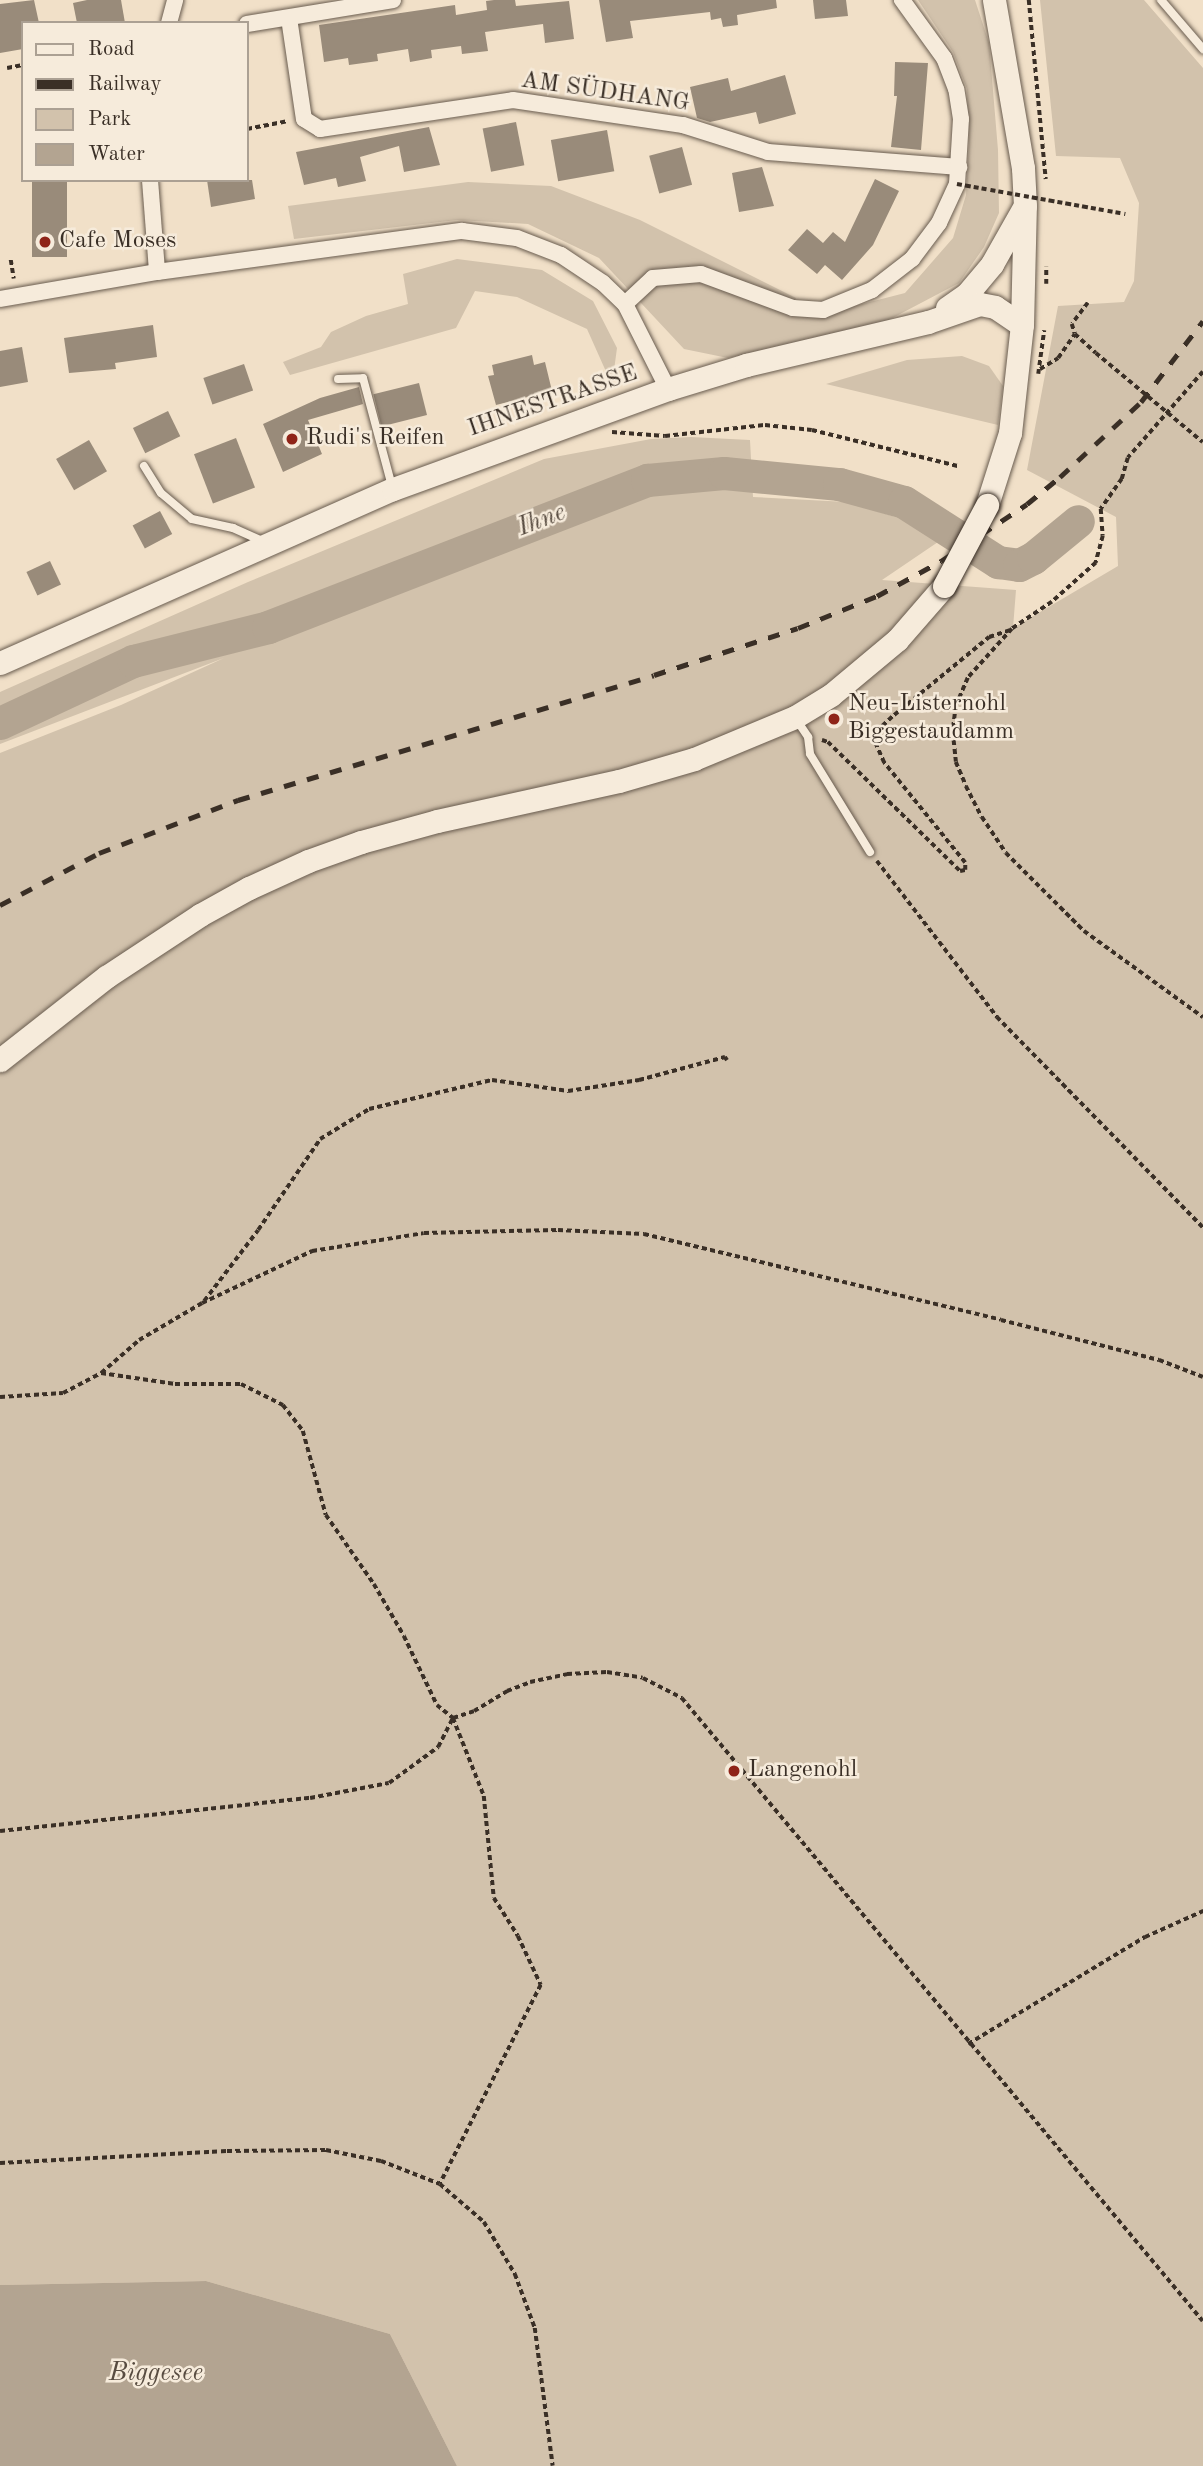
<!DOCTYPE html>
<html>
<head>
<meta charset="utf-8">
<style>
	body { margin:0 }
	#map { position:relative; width:1203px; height:2466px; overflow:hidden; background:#f1e0c8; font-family:"Old Standard TT",serif }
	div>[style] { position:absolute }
	.green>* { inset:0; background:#d2c2ac }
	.water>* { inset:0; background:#b3a491 }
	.river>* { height:33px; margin:-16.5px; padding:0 16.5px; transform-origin:16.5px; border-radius:16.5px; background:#b3a491 }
	.building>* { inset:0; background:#998b7a; transform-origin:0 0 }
	.path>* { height:3.5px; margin-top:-1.75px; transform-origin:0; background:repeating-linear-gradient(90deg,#3a2f26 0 5px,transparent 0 8.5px) }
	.roads { filter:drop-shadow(0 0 2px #685b4e) drop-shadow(0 0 2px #685b4e) }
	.service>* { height:8px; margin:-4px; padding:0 4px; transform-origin:4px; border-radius:4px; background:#f6ebdb }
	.minor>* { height:16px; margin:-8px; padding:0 8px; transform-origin:8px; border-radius:8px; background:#f6ebdb }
	.secondary>* { height:23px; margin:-11.5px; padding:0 11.5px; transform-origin:11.5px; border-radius:11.5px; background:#f6ebdb }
	.rail>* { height:5px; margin-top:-2.5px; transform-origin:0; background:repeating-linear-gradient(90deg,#3a2f26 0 12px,transparent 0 24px) }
	.path-bridge>* { height:3.5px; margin-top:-1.75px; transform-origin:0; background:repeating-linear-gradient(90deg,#3a2f26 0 5px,transparent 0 8.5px) }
	.bridges { filter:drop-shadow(0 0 2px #3a2f26) drop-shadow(0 0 2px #3a2f26) }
	.secondary-bridge>* { height:23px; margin:-11.5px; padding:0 11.5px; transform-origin:11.5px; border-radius:11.5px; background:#f6ebdb }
	.dots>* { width:19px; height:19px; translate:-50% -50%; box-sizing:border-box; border:4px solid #f6ebdb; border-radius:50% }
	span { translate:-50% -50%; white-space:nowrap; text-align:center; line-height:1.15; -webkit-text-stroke:5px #f6ebdb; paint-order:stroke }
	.street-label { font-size:24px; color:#3a2f26 }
	.poi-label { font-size:24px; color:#3a2f26 }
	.left { translate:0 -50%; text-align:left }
	.water-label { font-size:26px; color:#584c41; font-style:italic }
	.legend { position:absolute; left:21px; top:21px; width:228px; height:161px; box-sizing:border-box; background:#f6ebdb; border:2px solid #aba093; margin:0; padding:9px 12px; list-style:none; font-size:21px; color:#3a2f26 }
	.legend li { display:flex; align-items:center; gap:14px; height:35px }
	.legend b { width:35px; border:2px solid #aba093 }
</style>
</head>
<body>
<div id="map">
	<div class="green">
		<div style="clip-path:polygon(918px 0,975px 0,989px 43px,998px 150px,999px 213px,984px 247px,959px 283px,881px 324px,728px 358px,684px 349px,599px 258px,528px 224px,457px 220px,294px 239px,288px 206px,468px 182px,551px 186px,640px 220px,796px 298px,790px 312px,823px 314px,905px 293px,953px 238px,966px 195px,969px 145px,967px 89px,953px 52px)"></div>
		<div style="clip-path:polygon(1040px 0,1144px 0,1203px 68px,1203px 2466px,457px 2466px,390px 2334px,206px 2281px,0 2285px,0 753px,121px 705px,224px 658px,0 744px,0 692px,248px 582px,544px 459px,651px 439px,691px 437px,750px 440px,753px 497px,847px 502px,921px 525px,938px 542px,882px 580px,1016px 590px,1013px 628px,1118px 566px,1116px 517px,1027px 470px,1058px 306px,1124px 302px,1134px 281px,1139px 203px,1120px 158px,1056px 156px)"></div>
		<div style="clip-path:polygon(457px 259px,542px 270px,593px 301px,617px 348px,612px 385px,587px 329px,517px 297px,475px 291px,456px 328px,290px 375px,283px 362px,321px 347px,331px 332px,366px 316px,408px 304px,403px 274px)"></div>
		<div style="clip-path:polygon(962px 356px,989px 366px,1003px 386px,998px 425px,826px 384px,907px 360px)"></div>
	</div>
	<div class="water">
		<div style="clip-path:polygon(206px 2281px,390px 2334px,457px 2466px,0 2466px,0 2285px)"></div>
	</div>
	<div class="river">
		<div style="left:0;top:723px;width:147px;rotate:-25deg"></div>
		<div style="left:133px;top:661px;width:139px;rotate:-14.1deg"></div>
		<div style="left:268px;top:627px;width:407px;rotate:-21.2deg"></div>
		<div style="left:647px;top:480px;width:77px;rotate:-5.2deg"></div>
		<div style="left:724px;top:473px;width:116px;rotate:5.5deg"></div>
		<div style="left:839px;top:484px;width:67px;rotate:15.5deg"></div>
		<div style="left:904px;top:502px;width:112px;rotate:32.6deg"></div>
		<div style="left:998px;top:562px;width:21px;rotate:8deg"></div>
		<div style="left:1019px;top:565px;width:16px;rotate:-27deg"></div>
		<div style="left:1033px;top:558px;width:58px;rotate:-39.4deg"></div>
	</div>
	<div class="building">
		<div style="clip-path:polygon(34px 0,39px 23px,23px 23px,23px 49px,0 53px,0 4px)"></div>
		<div style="clip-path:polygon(87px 0,121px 0,125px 23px,77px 23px,73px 3px)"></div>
		<div style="clip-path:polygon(494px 0,515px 0,516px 6px,569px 1px,574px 39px,545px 43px,543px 24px,485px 32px,488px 51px,462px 54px,461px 46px,431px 50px,432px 58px,410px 62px,408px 49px,377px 54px,378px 61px,349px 65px,348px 58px,324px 62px,319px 25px,455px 5px,456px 15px,487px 10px,486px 1px)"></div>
		<div style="clip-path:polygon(599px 0,776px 0,777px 8px,737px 15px,738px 25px,723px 27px,721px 18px,711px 20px,710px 12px,630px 21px,633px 38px,606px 42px)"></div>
		<div style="clip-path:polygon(813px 0,846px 0,848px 16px,815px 19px)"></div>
		<div style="clip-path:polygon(895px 62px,928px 63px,921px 150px,891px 147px,897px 96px,894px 96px)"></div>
		<div style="clip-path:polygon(785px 75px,796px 114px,759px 124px,756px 112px,710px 122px,697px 118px,690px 87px,728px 78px,731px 91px)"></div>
		<div style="left:516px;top:122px;width:44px;height:34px;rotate:79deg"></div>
		<div style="clip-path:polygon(429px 127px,440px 165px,404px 172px,399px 146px,360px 157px,366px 181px,338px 187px,336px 178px,304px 185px,296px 152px)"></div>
		<div style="left:607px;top:130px;width:42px;height:57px;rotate:80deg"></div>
		<div style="left:682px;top:147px;width:39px;height:34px;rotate:75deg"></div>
		<div style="clip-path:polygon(762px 167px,774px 206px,739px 212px,732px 173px)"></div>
		<div style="clip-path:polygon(875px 179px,899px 191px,873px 245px,842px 280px,825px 265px,817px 274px,788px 250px,807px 229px,823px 243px,833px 232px,845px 242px)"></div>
		<div style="left:32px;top:180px;width:35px;height:77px"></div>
		<div style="clip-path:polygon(207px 180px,252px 180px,255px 199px,211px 207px)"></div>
		<div style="clip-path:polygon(153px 325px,157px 357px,115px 363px,116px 369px,69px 373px,64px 338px)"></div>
		<div style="clip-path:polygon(22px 347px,28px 382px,0 387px,0 351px)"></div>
		<div style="clip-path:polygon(532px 355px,534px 365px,545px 362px,552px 391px,496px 405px,488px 376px,494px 375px,492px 365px)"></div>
		<div style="left:244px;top:364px;width:28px;height:43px;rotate:71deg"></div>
		<div style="left:419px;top:383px;width:33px;height:47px;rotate:76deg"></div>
		<div style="clip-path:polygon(359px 387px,363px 404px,308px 420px,322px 454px,283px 472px,263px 424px,320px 398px)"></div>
		<div style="left:168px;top:411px;width:28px;height:39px;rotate:64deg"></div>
		<div style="left:236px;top:438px;width:53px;height:45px;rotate:69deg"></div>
		<div style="left:89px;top:440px;width:36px;height:38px;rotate:60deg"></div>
		<div style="left:160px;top:511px;width:26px;height:31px;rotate:62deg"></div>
		<div style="left:50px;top:561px;width:26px;height:26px;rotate:65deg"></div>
	</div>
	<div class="path">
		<div style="left:1029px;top:0;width:180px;rotate:84.6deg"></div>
		<div style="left:7px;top:68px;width:16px;rotate:-11deg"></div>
		<div style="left:247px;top:129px;width:42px;rotate:-11deg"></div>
		<div style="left:11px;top:260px;width:19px;rotate:81deg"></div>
		<div style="left:1046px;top:284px;width:17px;rotate:-90deg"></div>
		<div style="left:1088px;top:303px;width:26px;rotate:127deg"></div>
		<div style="left:1072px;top:324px;width:10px;rotate:73deg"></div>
		<div style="left:1075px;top:334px;width:28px;rotate:42deg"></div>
		<div style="left:1040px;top:369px;width:21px;rotate:-31deg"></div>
		<div style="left:1058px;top:358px;width:29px;rotate:-55deg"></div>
		<div style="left:1203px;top:372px;width:114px;rotate:131.1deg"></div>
		<div style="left:1128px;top:458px;width:22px;rotate:106deg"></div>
		<div style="left:1122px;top:479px;width:37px;rotate:125deg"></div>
		<div style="left:1101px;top:509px;width:27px;rotate:86deg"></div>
		<div style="left:1103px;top:536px;width:28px;rotate:105deg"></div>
		<div style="left:1096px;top:563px;width:59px;rotate:138.4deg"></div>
		<div style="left:1052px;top:602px;width:48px;rotate:146deg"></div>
		<div style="left:1012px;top:629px;width:66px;rotate:131.9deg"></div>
		<div style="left:968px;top:678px;width:30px;rotate:113deg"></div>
		<div style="left:956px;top:706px;width:26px;rotate:97deg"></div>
		<div style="left:953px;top:732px;width:30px;rotate:84deg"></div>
		<div style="left:956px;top:762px;width:26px;rotate:67deg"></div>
		<div style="left:966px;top:786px;width:35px;rotate:63deg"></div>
		<div style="left:982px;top:817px;width:43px;rotate:56.3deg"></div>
		<div style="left:1006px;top:853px;width:110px;rotate:45deg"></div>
		<div style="left:1084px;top:931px;width:147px;rotate:35.9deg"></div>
		<div style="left:1038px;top:374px;width:44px;rotate:-82.2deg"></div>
		<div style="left:612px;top:432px;width:53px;rotate:4.3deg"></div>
		<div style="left:665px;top:436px;width:101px;rotate:-6.3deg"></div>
		<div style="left:765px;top:425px;width:47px;rotate:6.1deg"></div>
		<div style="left:812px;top:430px;width:150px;rotate:13.9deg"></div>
		<div style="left:822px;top:740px;width:6px;rotate:18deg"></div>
		<div style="left:828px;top:742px;width:185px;rotate:44.3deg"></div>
		<div style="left:960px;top:871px;width:5px;rotate:-11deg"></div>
		<div style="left:965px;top:870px;width:7px;rotate:-90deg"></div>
		<div style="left:965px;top:863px;width:129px;rotate:-129deg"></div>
		<div style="left:884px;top:763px;width:22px;rotate:-114deg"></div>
		<div style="left:875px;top:743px;width:18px;rotate:-68deg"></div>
		<div style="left:882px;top:726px;width:16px;rotate:-43deg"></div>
		<div style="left:894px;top:715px;width:123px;rotate:-39.4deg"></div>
		<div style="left:989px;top:637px;width:22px;rotate:-18deg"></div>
		<div style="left:877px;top:861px;width:197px;rotate:52.4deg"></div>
		<div style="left:997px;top:1017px;width:294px;rotate:45.6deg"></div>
		<div style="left:204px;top:1301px;width:89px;rotate:-52.7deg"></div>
		<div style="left:258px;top:1230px;width:110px;rotate:-55.7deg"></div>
		<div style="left:320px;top:1139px;width:57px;rotate:-31.5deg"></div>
		<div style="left:369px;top:1109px;width:126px;rotate:-13.3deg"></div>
		<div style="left:492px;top:1080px;width:77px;rotate:8.2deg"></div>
		<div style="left:568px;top:1091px;width:72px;rotate:-8.8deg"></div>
		<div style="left:639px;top:1080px;width:89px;rotate:-15deg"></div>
		<div style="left:725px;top:1057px;width:4px;rotate:56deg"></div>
		<div style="left:101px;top:1373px;width:75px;rotate:8.5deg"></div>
		<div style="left:175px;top:1384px;width:66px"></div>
		<div style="left:241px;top:1384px;width:47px;rotate:26.6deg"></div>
		<div style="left:283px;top:1405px;width:33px;rotate:52deg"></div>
		<div style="left:303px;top:1431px;width:87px;rotate:74.7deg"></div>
		<div style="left:326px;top:1515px;width:84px;rotate:55.2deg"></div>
		<div style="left:374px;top:1584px;width:60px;rotate:60deg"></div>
		<div style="left:404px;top:1636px;width:76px;rotate:64.4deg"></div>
		<div style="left:437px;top:1705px;width:21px;rotate:39deg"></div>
		<div style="left:453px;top:1718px;width:84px;rotate:68.3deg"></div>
		<div style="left:484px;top:1796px;width:102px;rotate:84.4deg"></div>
		<div style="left:494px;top:1898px;width:45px;rotate:57.7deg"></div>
		<div style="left:518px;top:1936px;width:54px;rotate:64.9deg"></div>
		<div style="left:541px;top:1985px;width:223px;rotate:116.9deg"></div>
		<div style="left:0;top:1397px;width:63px;rotate:-3.6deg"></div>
		<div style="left:63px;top:1393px;width:43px;rotate:-27.8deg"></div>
		<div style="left:101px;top:1373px;width:50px;rotate:-41deg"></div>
		<div style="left:139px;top:1340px;width:73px;rotate:-30.4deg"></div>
		<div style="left:202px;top:1303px;width:122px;rotate:-25.3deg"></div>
		<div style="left:312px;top:1251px;width:113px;rotate:-9.1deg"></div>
		<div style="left:424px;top:1233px;width:134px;rotate:-1.3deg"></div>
		<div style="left:558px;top:1230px;width:86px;rotate:2.7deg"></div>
		<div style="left:644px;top:1234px;width:367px;rotate:13.5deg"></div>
		<div style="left:1001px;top:1320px;width:163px;rotate:14.2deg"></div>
		<div style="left:1159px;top:1360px;width:47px;rotate:21.1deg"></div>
		<div style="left:0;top:1831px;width:312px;rotate:-6.1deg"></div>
		<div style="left:310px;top:1798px;width:80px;rotate:-10.8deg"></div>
		<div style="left:389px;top:1783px;width:61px;rotate:-36.3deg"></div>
		<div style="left:438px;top:1747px;width:33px;rotate:-63deg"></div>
		<div style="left:453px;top:1718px;width:22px;rotate:-18deg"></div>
		<div style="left:474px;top:1711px;width:39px;rotate:-31deg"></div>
		<div style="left:507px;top:1691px;width:25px;rotate:-21deg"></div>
		<div style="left:530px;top:1682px;width:38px;rotate:-12deg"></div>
		<div style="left:567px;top:1674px;width:40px;rotate:-2.9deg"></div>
		<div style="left:607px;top:1672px;width:36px;rotate:9deg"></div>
		<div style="left:643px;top:1678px;width:44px;rotate:27.1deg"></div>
		<div style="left:682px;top:1698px;width:812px;rotate:50.1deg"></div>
		<div style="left:968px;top:2044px;width:207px;rotate:-31.2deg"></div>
		<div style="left:1145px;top:1937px;width:64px;rotate:-24.1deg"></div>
		<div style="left:0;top:2163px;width:227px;rotate:-3deg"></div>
		<div style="left:227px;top:2151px;width:99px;rotate:-0.6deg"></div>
		<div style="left:326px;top:2150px;width:56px;rotate:11.3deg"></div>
		<div style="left:381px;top:2161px;width:63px;rotate:21.3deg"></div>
		<div style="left:440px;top:2184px;width:58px;rotate:40.8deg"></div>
		<div style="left:484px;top:2222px;width:61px;rotate:59.2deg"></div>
		<div style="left:515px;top:2274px;width:58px;rotate:69.7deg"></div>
		<div style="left:535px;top:2328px;width:139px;rotate:82.6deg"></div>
	</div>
	<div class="roads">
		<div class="service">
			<div style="left:1161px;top:0;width:65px;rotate:49.4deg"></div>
			<div style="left:338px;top:379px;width:25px;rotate:-2deg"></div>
			<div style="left:363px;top:378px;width:112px;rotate:75deg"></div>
			<div style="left:144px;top:466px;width:32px;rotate:58deg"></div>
			<div style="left:161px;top:493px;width:40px;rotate:40deg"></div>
			<div style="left:192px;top:519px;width:42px;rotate:12.4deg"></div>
			<div style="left:233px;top:528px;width:35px;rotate:24deg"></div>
			<div style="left:796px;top:719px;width:22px;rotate:56deg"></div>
			<div style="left:808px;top:737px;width:17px;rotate:83deg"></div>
			<div style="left:810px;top:754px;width:115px;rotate:58.5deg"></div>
		</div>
		<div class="minor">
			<div style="left:289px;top:18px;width:102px;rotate:81.6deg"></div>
			<div style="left:304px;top:119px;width:19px;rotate:32deg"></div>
			<div style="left:320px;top:129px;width:195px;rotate:-8.5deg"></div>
			<div style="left:513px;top:100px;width:172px;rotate:8.4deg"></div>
			<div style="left:683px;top:125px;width:89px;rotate:17.6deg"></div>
			<div style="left:768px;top:152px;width:192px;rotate:4.5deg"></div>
			<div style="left:169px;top:23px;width:24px;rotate:-75deg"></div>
			<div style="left:247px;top:24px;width:148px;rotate:-9.3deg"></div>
			<div style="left:150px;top:180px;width:92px;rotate:85.6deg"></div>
			<div style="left:0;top:299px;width:159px;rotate:-9.8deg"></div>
			<div style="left:157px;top:272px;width:308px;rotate:-7.7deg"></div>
			<div style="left:462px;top:231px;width:55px;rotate:7.3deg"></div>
			<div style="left:517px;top:238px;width:47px;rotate:21.1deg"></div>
			<div style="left:561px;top:255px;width:50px;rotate:33.7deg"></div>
			<div style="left:603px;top:283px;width:30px;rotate:44deg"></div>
			<div style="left:625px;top:304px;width:95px;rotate:63.2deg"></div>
			<div style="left:625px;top:304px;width:38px;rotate:-43deg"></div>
			<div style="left:653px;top:278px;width:48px;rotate:-4.8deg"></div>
			<div style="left:701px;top:274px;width:98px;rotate:20.3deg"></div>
			<div style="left:793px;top:308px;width:30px;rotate:4deg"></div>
			<div style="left:823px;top:310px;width:53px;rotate:-22.2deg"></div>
			<div style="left:872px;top:290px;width:51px;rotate:-37.8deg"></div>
			<div style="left:912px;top:259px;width:45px;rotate:-53.1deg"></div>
			<div style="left:939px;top:223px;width:43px;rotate:-65.2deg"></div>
			<div style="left:957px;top:184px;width:65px;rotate:-86.5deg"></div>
			<div style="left:961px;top:119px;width:30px;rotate:-99deg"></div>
			<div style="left:956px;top:89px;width:33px;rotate:-111deg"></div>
			<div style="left:944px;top:58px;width:72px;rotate:-125.9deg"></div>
		</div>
		<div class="secondary">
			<div style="left:947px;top:308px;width:24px;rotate:-35deg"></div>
			<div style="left:967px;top:294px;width:39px;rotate:-50deg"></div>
			<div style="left:992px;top:264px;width:63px;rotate:-60.6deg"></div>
			<div style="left:987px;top:505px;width:76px;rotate:-72.3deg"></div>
			<div style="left:1010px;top:433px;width:109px;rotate:-83.7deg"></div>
			<div style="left:1022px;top:325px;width:119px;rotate:-88.6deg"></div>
			<div style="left:1025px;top:206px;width:38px;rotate:-93deg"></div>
			<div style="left:1023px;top:168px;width:170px;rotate:-99.8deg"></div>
			<div style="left:0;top:663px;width:430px;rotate:-23.9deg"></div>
			<div style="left:393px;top:489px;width:293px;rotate:-20deg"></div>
			<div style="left:668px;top:389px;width:82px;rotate:-17.1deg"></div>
			<div style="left:746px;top:365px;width:187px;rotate:-13.3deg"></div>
			<div style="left:928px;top:322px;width:55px;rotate:-19.1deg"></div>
			<div style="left:980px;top:304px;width:15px;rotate:11deg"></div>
			<div style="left:995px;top:307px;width:32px;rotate:34deg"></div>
			<div style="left:0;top:1060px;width:135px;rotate:-38.1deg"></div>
			<div style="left:106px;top:977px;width:113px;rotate:-33.4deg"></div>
			<div style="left:200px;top:915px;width:56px;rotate:-28.9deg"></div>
			<div style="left:249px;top:888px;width:65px;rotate:-24.6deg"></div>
			<div style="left:308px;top:861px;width:56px;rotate:-19.7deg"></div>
			<div style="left:361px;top:842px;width:79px;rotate:-15.4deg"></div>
			<div style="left:437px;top:821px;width:186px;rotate:-12.4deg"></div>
			<div style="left:619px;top:781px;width:78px;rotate:-16.3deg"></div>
			<div style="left:694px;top:759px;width:109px;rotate:-22.6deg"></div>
			<div style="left:795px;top:717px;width:42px;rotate:-31.4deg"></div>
			<div style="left:831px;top:695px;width:86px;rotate:-39.8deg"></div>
			<div style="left:897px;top:640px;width:72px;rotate:-49deg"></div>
		</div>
	</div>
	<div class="rail">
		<div style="left:0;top:905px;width:112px;rotate:-27.7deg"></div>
		<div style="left:99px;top:853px;width:149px;rotate:-20.9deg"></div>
		<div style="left:238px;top:800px;width:434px;rotate:-16.7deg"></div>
		<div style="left:654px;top:675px;width:151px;rotate:-18.1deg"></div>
		<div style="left:798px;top:628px;width:85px;rotate:-22.1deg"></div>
		<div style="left:877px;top:596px;width:73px;rotate:-28.7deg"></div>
		<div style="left:941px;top:561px;width:103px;rotate:-33.5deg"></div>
		<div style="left:1027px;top:504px;width:43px;rotate:-39.3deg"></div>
		<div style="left:1060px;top:477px;width:110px;rotate:-42.8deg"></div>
		<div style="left:1141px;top:402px;width:102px;rotate:-52.6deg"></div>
	</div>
	<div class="path-bridge">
		<div style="left:957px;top:184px;width:171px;rotate:10.1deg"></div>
		<div style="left:1096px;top:353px;width:139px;rotate:39.8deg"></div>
	</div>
	<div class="bridges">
		<div class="secondary-bridge">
			<div style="left:944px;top:586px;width:92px;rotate:-62deg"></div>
		</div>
	</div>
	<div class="dots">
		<div style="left:45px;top:242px;background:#8f2418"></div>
		<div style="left:292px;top:439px;background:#8f2418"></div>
		<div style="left:834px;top:719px;background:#8f2418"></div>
		<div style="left:734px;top:1771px;background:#8f2418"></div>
	</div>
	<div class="street-label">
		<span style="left:605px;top:93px;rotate:8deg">AM SÜDHANG</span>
		<span style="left:553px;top:402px;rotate:-19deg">IHNESTRASSE</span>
	</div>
	<div class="poi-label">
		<span class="left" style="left:59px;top:242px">Cafe Moses</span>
		<span class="left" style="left:306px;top:439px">Rudi's Reifen</span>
		<span class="left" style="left:848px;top:719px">Neu-Listernohl<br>Biggestaudamm</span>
		<span class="left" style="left:748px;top:1771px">Langenohl</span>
	</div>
	<div class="water-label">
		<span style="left:542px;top:521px;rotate:-21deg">Ihne</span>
		<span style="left:156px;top:2374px">Biggesee</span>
	</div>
	<ul class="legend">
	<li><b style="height:9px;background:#f6ebdb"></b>Road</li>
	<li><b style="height:9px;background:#3a2f26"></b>Railway</li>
	<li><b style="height:19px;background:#d2c2ac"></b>Park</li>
	<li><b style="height:19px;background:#b3a491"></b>Water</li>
	</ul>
</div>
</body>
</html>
